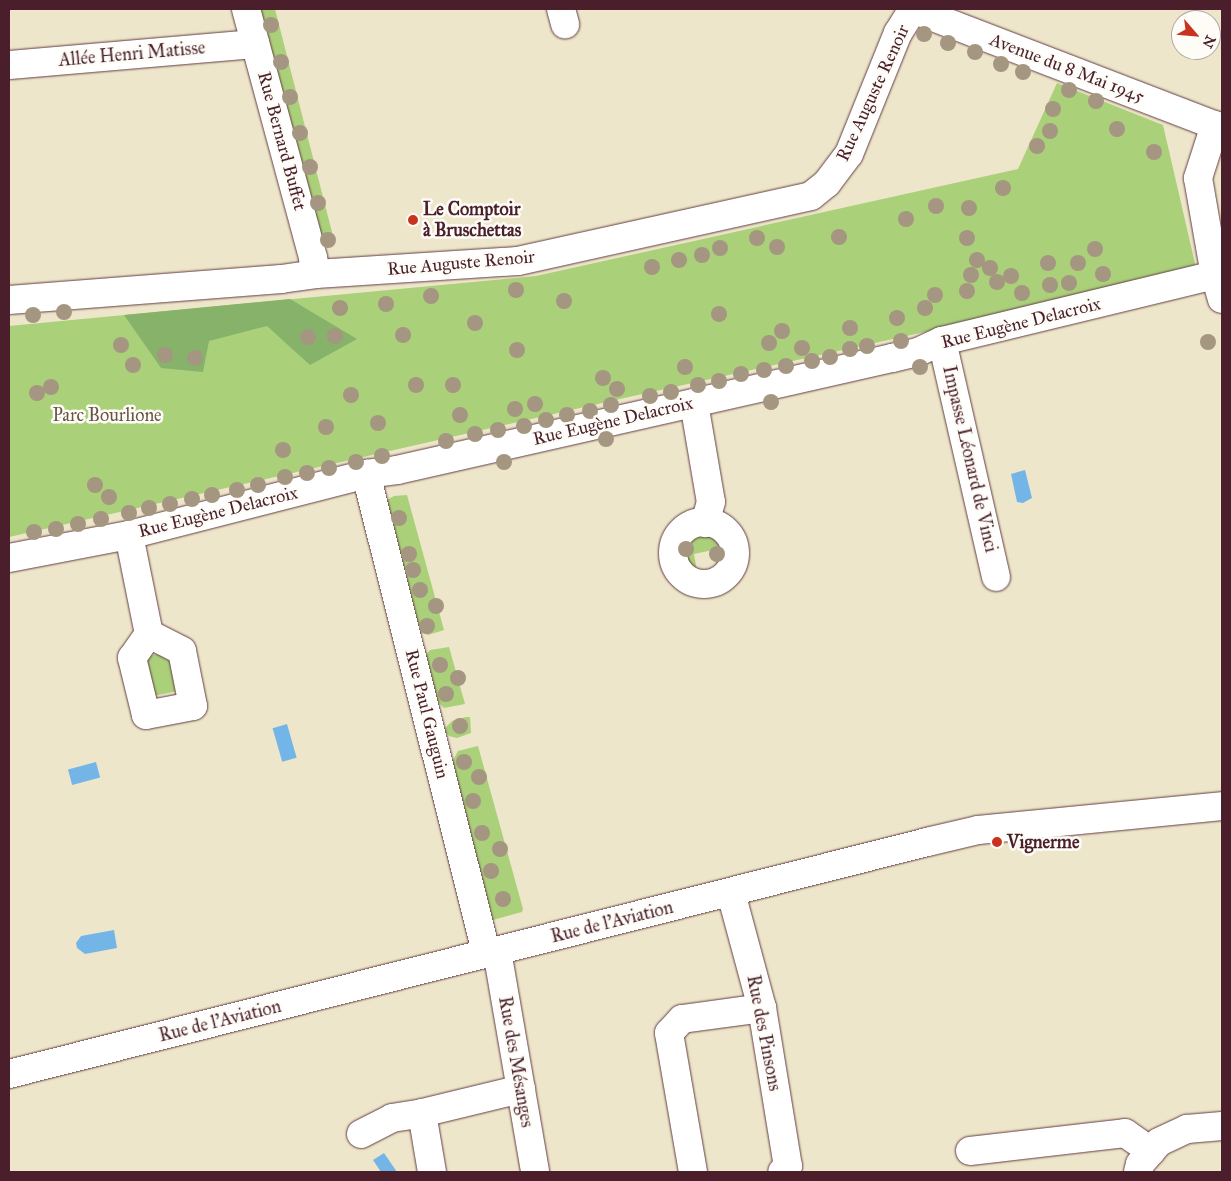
<!DOCTYPE html>
<html>
<head>
<meta charset="utf-8">
<style>
	body { margin:0 }
	#map { position:relative; width:1231px; height:1181px; overflow:hidden; background:#eee6ca; font-family:"IM FELL Great Primer",serif }
	div>[style] { position:absolute }
	.green>* { inset:0; background:#aad07a; transform-origin:0 0 }
	.forest>* { inset:0; background:#87b26a }
	.water>* { inset:0; background:#74b5e8; transform-origin:0 0 }
	.roads { filter:drop-shadow(0 0 1px #633d43) drop-shadow(0 0 1px #633d43) }
	.minor>* { height:28px; margin:-14px; padding:0 14px; transform-origin:14px; border-radius:14px; background:#fff }
	.minor>.ring { margin:-14px; padding:0; box-sizing:content-box; background:none; border:28px solid #fff; border-radius:50% }
	.trees>* { width:16px; height:16px; margin:-8px; border-radius:50%; background:#a49680 }
	.dots>* { width:14px; height:14px; translate:-50% -50%; box-sizing:border-box; border:2px solid #fdfcf7; border-radius:50% }
	span { translate:-50% -50%; white-space:nowrap; text-align:center; line-height:1.15; -webkit-text-stroke:5px #fdfcf7; paint-order:stroke }
	.street-label { font-size:18px; color:#4a1f2b }
	.poi-label { font-size:18px; color:#4a1f2b; font-weight:700 }
	.left { translate:0 -50%; text-align:left }
	.park-label { font-size:18px; color:#675443 }
	.frame { position:absolute; inset:0; border:10px solid #4a1f2b; pointer-events:none }
	.north { position:absolute; left:1171px; top:10px; width:50px; height:50px; box-sizing:border-box; background:#fdfcf7; border:1px solid #b5a4a5; border-radius:50%; rotate:117deg; font-size:14px; font-weight:700; line-height:20px; text-align:center; color:#4a1f2b }
	.north::after { content:''; display:block; margin:auto; width:18px; height:22px; background:#c8321e; clip-path:polygon(50% 0,100% 100%,50% 72%,0 100%) }
</style>
</head>
<body>
<div id="map">
	<div class="green">
		<div style="clip-path:polygon(256px 9px,275px 9px,335px 244px,320px 248px)"></div>
		<div style="clip-path:polygon(1057px 83px,1163px 125px,1197px 272px,629px 397px,9px 537px,9px 326px,536px 276px,1018px 169px)"></div>
		<div style="clip-path:polygon(407px 495px,444px 630px,428px 635px,419px 632px,385px 501px,394px 496px)"></div>
		<div style="clip-path:polygon(712px 534px,722px 542px,724px 561px,717px 567px,713px 550px,694px 554px,697px 571px,687px 569px,680px 552px,683px 543px,686px 539px)"></div>
		<div style="clip-path:polygon(449px 647px,465px 704px,444px 708px,437px 701px,425px 656px,430px 650px)"></div>
		<div style="left:168px;top:652px;width:40px;height:22px;rotate:78deg"></div>
		<div style="clip-path:polygon(466px 717px,470px 717px,471px 733px,457px 738px,449px 736px,444px 731px,446px 727px,452px 721px)"></div>
		<div style="clip-path:polygon(478px 746px,523px 909px,522px 912px,493px 920px,451px 764px,458px 751px)"></div>
	</div>
	<div class="forest">
		<div style="clip-path:polygon(290px 299px,357px 339px,310px 365px,267px 326px,209px 341px,203px 372px,161px 368px,124px 315px)"></div>
	</div>
	<div class="water">
		<div style="clip-path:polygon(1025px 470px,1032px 498px,1023px 503px,1017px 502px,1011px 474px)"></div>
		<div style="left:287px;top:724px;width:35px;height:15px;rotate:74deg"></div>
		<div style="left:96px;top:762px;width:16px;height:29px;rotate:75deg"></div>
		<div style="clip-path:polygon(114px 930px,117px 948px,85px 954px,77px 948px,76px 943px,81px 936px)"></div>
		<div style="clip-path:polygon(384px 1153px,397px 1172px,381px 1172px,373px 1160px)"></div>
	</div>
	<div class="roads">
		<div class="minor">
			<div style="left:246px;top:9px;width:258px;rotate:74.9deg"></div>
			<div style="left:313px;top:258px;width:16px;rotate:79deg"></div>
			<div style="left:561px;top:9px;width:16px;rotate:75deg"></div>
			<div style="left:912px;top:9px;width:332px;rotate:21deg"></div>
			<div style="left:9px;top:65px;width:247px;rotate:-4.9deg"></div>
			<div style="left:1215px;top:125px;width:56px;rotate:107.8deg"></div>
			<div style="left:1198px;top:178px;width:98px;rotate:80.1deg"></div>
			<div style="left:1215px;top:275px;width:25px;rotate:74deg"></div>
			<div style="left:9px;top:300px;width:273px;rotate:-4.4deg"></div>
			<div style="left:281px;top:279px;width:35px;rotate:-8deg"></div>
			<div style="left:316px;top:274px;width:202px;rotate:-3.7deg"></div>
			<div style="left:518px;top:261px;width:300px;rotate:-12.5deg"></div>
			<div style="left:811px;top:196px;width:21px;rotate:-39deg"></div>
			<div style="left:827px;top:183px;width:36px;rotate:-53deg"></div>
			<div style="left:849px;top:154px;width:131px;rotate:-68deg"></div>
			<div style="left:898px;top:33px;width:28px;rotate:-58deg"></div>
			<div style="left:942px;top:341px;width:242px;rotate:77.1deg"></div>
			<div style="left:694px;top:403px;width:100px;rotate:80.3deg"></div>
			<div style="left:711px;top:502px;width:22px;rotate:106deg"></div>
			<div style="left:366px;top:474px;width:495px;rotate:75.9deg"></div>
			<div class="ring" style="left:673px;top:522px;width:34px;height:34px"></div>
			<div style="left:129px;top:535px;width:101px;rotate:78.6deg"></div>
			<div style="left:9px;top:558px;width:122px;rotate:-10.9deg"></div>
			<div style="left:129px;top:535px;width:245px;rotate:-14.4deg"></div>
			<div style="left:366px;top:474px;width:31px;rotate:-7deg"></div>
			<div style="left:397px;top:470px;width:508px;rotate:-12.75deg"></div>
			<div style="left:892px;top:358px;width:27px;rotate:-13deg"></div>
			<div style="left:918px;top:352px;width:26px;rotate:-25deg"></div>
			<div style="left:942px;top:341px;width:281px;rotate:-13.6deg"></div>
			<div style="left:149px;top:634px;width:37px;rotate:27deg"></div>
			<div style="left:182px;top:651px;width:56px;rotate:78.7deg"></div>
			<div style="left:193px;top:706px;width:48px;rotate:169.2deg"></div>
			<div style="left:146px;top:715px;width:59px;rotate:-103.8deg"></div>
			<div style="left:132px;top:658px;width:29px;rotate:-55deg"></div>
			<div style="left:731px;top:893px;width:119px;rotate:74.9deg"></div>
			<div style="left:762px;top:1008px;width:160px;rotate:80.7deg"></div>
			<div style="left:788px;top:1166px;width:8px;rotate:135deg"></div>
			<div style="left:497px;top:951px;width:224px;rotate:80.2deg"></div>
			<div style="left:9px;top:1074px;width:947px;rotate:-14.18deg"></div>
			<div style="left:927px;top:842px;width:52px;rotate:-13.2deg"></div>
			<div style="left:978px;top:830px;width:245px;rotate:-5.6deg"></div>
			<div style="left:422px;top:1113px;width:60px;rotate:80.4deg"></div>
			<div style="left:361px;top:1134px;width:35px;rotate:-27deg"></div>
			<div style="left:392px;top:1118px;width:30px;rotate:-9deg"></div>
			<div style="left:422px;top:1113px;width:102px;rotate:-13.6deg"></div>
			<div style="left:970px;top:1151px;width:156px;rotate:-6.6deg"></div>
			<div style="left:1125px;top:1133px;width:32px;rotate:35deg"></div>
			<div style="left:693px;top:1172px;width:141px;rotate:-99.8deg"></div>
			<div style="left:669px;top:1033px;width:19px;rotate:-47deg"></div>
			<div style="left:682px;top:1019px;width:81px;rotate:-7.8deg"></div>
			<div style="left:1138px;top:1172px;width:8px;rotate:-76deg"></div>
			<div style="left:1140px;top:1164px;width:29px;rotate:-49deg"></div>
			<div style="left:1159px;top:1142px;width:31px;rotate:-25deg"></div>
			<div style="left:1187px;top:1129px;width:35px;rotate:-5deg"></div>
		</div>
	</div>
	<div class="trees">
		<div style="left:271px;top:25px"></div>
		<div style="left:924px;top:34px"></div>
		<div style="left:948px;top:43px"></div>
		<div style="left:975px;top:52px"></div>
		<div style="left:281px;top:62px"></div>
		<div style="left:1001px;top:64px"></div>
		<div style="left:1023px;top:72px"></div>
		<div style="left:1069px;top:90px"></div>
		<div style="left:290px;top:97px"></div>
		<div style="left:1096px;top:101px"></div>
		<div style="left:1053px;top:109px"></div>
		<div style="left:1117px;top:129px"></div>
		<div style="left:1050px;top:131px"></div>
		<div style="left:300px;top:133px"></div>
		<div style="left:1037px;top:146px"></div>
		<div style="left:1154px;top:152px"></div>
		<div style="left:310px;top:167px"></div>
		<div style="left:1003px;top:188px"></div>
		<div style="left:318px;top:203px"></div>
		<div style="left:936px;top:206px"></div>
		<div style="left:969px;top:208px"></div>
		<div style="left:906px;top:219px"></div>
		<div style="left:839px;top:237px"></div>
		<div style="left:757px;top:238px"></div>
		<div style="left:967px;top:238px"></div>
		<div style="left:328px;top:240px"></div>
		<div style="left:777px;top:247px"></div>
		<div style="left:720px;top:248px"></div>
		<div style="left:1095px;top:249px"></div>
		<div style="left:702px;top:255px"></div>
		<div style="left:679px;top:260px"></div>
		<div style="left:977px;top:260px"></div>
		<div style="left:1048px;top:263px"></div>
		<div style="left:1078px;top:263px"></div>
		<div style="left:652px;top:267px"></div>
		<div style="left:990px;top:268px"></div>
		<div style="left:1103px;top:274px"></div>
		<div style="left:971px;top:275px"></div>
		<div style="left:1011px;top:276px"></div>
		<div style="left:997px;top:282px"></div>
		<div style="left:1069px;top:283px"></div>
		<div style="left:1050px;top:285px"></div>
		<div style="left:516px;top:290px"></div>
		<div style="left:967px;top:291px"></div>
		<div style="left:1022px;top:293px"></div>
		<div style="left:935px;top:295px"></div>
		<div style="left:431px;top:296px"></div>
		<div style="left:564px;top:301px"></div>
		<div style="left:386px;top:304px"></div>
		<div style="left:340px;top:308px"></div>
		<div style="left:925px;top:308px"></div>
		<div style="left:64px;top:312px"></div>
		<div style="left:719px;top:314px"></div>
		<div style="left:33px;top:315px"></div>
		<div style="left:897px;top:318px"></div>
		<div style="left:475px;top:323px"></div>
		<div style="left:850px;top:328px"></div>
		<div style="left:782px;top:331px"></div>
		<div style="left:403px;top:335px"></div>
		<div style="left:335px;top:336px"></div>
		<div style="left:308px;top:337px"></div>
		<div style="left:901px;top:341px"></div>
		<div style="left:1208px;top:342px"></div>
		<div style="left:769px;top:343px"></div>
		<div style="left:121px;top:345px"></div>
		<div style="left:867px;top:346px"></div>
		<div style="left:802px;top:348px"></div>
		<div style="left:850px;top:349px"></div>
		<div style="left:517px;top:350px"></div>
		<div style="left:165px;top:355px"></div>
		<div style="left:830px;top:357px"></div>
		<div style="left:195px;top:358px"></div>
		<div style="left:812px;top:361px"></div>
		<div style="left:133px;top:365px"></div>
		<div style="left:786px;top:366px"></div>
		<div style="left:685px;top:367px"></div>
		<div style="left:920px;top:367px"></div>
		<div style="left:764px;top:370px"></div>
		<div style="left:741px;top:374px"></div>
		<div style="left:603px;top:378px"></div>
		<div style="left:719px;top:381px"></div>
		<div style="left:416px;top:385px"></div>
		<div style="left:453px;top:385px"></div>
		<div style="left:698px;top:385px"></div>
		<div style="left:51px;top:387px"></div>
		<div style="left:617px;top:389px"></div>
		<div style="left:671px;top:392px"></div>
		<div style="left:37px;top:393px"></div>
		<div style="left:351px;top:395px"></div>
		<div style="left:650px;top:396px"></div>
		<div style="left:771px;top:402px"></div>
		<div style="left:535px;top:404px"></div>
		<div style="left:611px;top:405px"></div>
		<div style="left:515px;top:409px"></div>
		<div style="left:590px;top:411px"></div>
		<div style="left:460px;top:415px"></div>
		<div style="left:567px;top:415px"></div>
		<div style="left:546px;top:420px"></div>
		<div style="left:378px;top:423px"></div>
		<div style="left:524px;top:426px"></div>
		<div style="left:326px;top:427px"></div>
		<div style="left:498px;top:430px"></div>
		<div style="left:475px;top:434px"></div>
		<div style="left:606px;top:439px"></div>
		<div style="left:446px;top:441px"></div>
		<div style="left:283px;top:450px"></div>
		<div style="left:382px;top:456px"></div>
		<div style="left:356px;top:462px"></div>
		<div style="left:504px;top:462px"></div>
		<div style="left:329px;top:468px"></div>
		<div style="left:307px;top:473px"></div>
		<div style="left:285px;top:477px"></div>
		<div style="left:95px;top:485px"></div>
		<div style="left:258px;top:485px"></div>
		<div style="left:237px;top:490px"></div>
		<div style="left:212px;top:495px"></div>
		<div style="left:109px;top:497px"></div>
		<div style="left:192px;top:499px"></div>
		<div style="left:170px;top:504px"></div>
		<div style="left:149px;top:508px"></div>
		<div style="left:129px;top:513px"></div>
		<div style="left:399px;top:518px"></div>
		<div style="left:101px;top:519px"></div>
		<div style="left:78px;top:524px"></div>
		<div style="left:56px;top:529px"></div>
		<div style="left:34px;top:532px"></div>
		<div style="left:686px;top:549px"></div>
		<div style="left:409px;top:554px"></div>
		<div style="left:717px;top:554px"></div>
		<div style="left:413px;top:570px"></div>
		<div style="left:420px;top:590px"></div>
		<div style="left:436px;top:606px"></div>
		<div style="left:427px;top:626px"></div>
		<div style="left:440px;top:665px"></div>
		<div style="left:458px;top:678px"></div>
		<div style="left:446px;top:694px"></div>
		<div style="left:460px;top:726px"></div>
		<div style="left:464px;top:762px"></div>
		<div style="left:479px;top:777px"></div>
		<div style="left:473px;top:801px"></div>
		<div style="left:482px;top:833px"></div>
		<div style="left:500px;top:849px"></div>
		<div style="left:491px;top:871px"></div>
		<div style="left:503px;top:899px"></div>
	</div>
	<div class="dots">
		<div style="left:413px;top:220px;background:#c8321e"></div>
		<div style="left:997px;top:842px;background:#c8321e"></div>
	</div>
	<div class="street-label">
		<span style="left:132px;top:54px;rotate:-5deg">Allée Henri Matisse</span>
		<span style="left:1067px;top:68px;rotate:21deg">Avenue du 8 Mai 1945</span>
		<span style="left:873px;top:93px;rotate:-65deg">Rue Auguste Renoir</span>
		<span style="left:282px;top:141px;rotate:75deg">Rue Bernard Buffet</span>
		<span style="left:461px;top:263px;rotate:-5deg">Rue Auguste Renoir</span>
		<span style="left:1021px;top:323px;rotate:-14deg">Rue Eugène Delacroix</span>
		<span style="left:613px;top:421px;rotate:-13deg">Rue Eugène Delacroix</span>
		<span style="left:970px;top:459px;rotate:77deg">Impasse Léonard de Vinci</span>
		<span style="left:218px;top:512px;rotate:-14deg">Rue Eugène Delacroix</span>
		<span style="left:427px;top:714px;rotate:76deg">Rue Paul Gauguin</span>
		<span style="left:612px;top:922px;rotate:-14deg">Rue de l'Aviation</span>
		<span style="left:220px;top:1021px;rotate:-14deg">Rue de l'Aviation</span>
		<span style="left:764px;top:1033px;rotate:79deg">Rue des Pinsons</span>
		<span style="left:516px;top:1062px;rotate:80deg">Rue des Mésanges</span>
	</div>
	<div class="poi-label">
		<span class="left" style="left:423px;top:220px">Le Comptoir<br>à Bruschettas</span>
		<span class="left" style="left:1007px;top:842px">Vignerme</span>
	</div>
	<div class="park-label">
		<span style="left:107px;top:415px">Parc Bourlione</span>
	</div>
	<div class="frame"></div>
	<div class="north">N</div>
</div>
</body>
</html>
